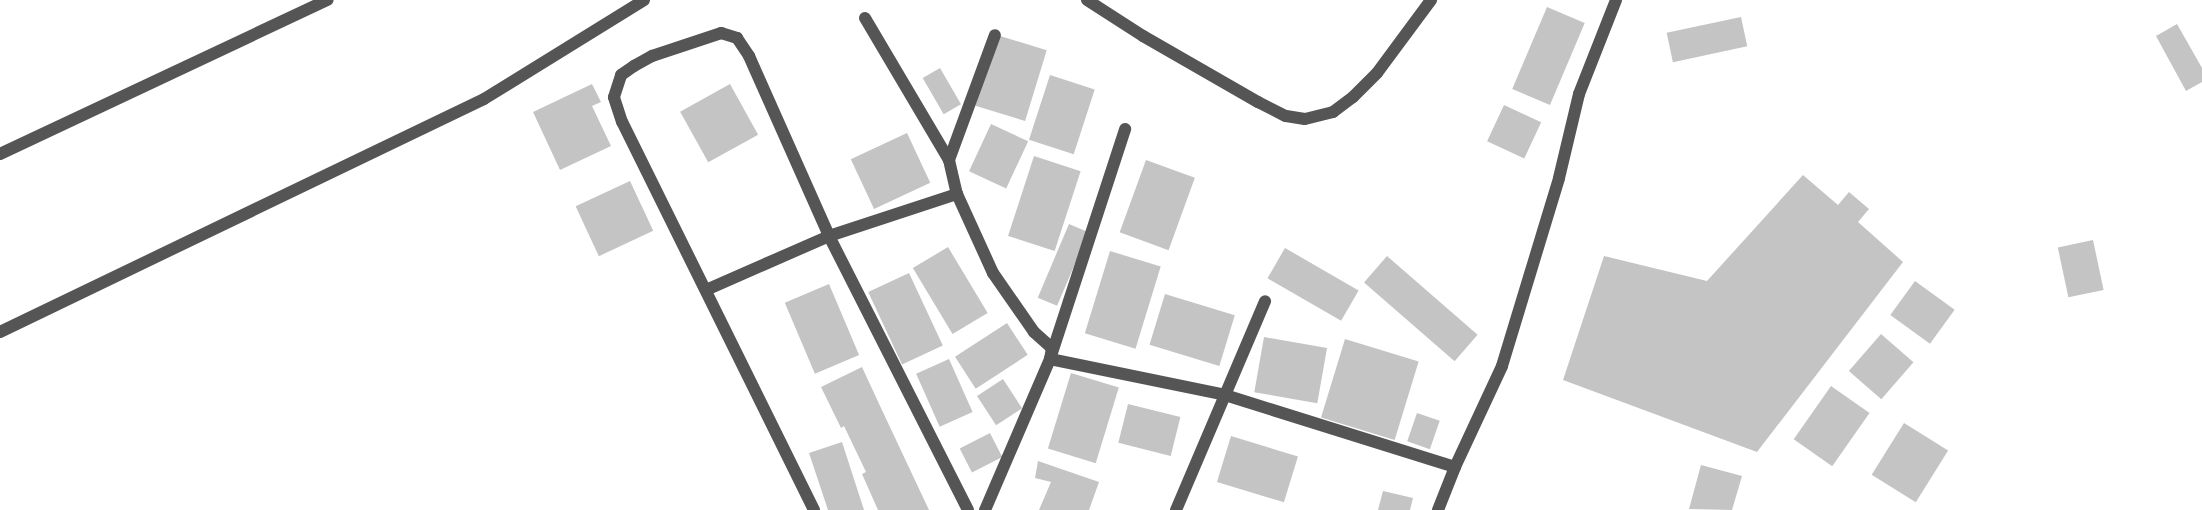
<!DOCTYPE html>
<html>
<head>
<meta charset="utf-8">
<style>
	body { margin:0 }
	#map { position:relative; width:2202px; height:510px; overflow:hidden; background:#fff; font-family:Montserrat,sans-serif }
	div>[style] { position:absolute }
	.building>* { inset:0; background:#c4c4c4; transform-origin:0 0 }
	.minor>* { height:12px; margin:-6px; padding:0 6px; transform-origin:6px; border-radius:6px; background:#555 }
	span { translate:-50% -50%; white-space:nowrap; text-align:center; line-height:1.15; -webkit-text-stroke:4px #fff; paint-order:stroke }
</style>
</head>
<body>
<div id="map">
	<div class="building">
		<div style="left:1547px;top:7px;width:41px;height:89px;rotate:23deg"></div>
		<div style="left:1741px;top:17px;width:30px;height:76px;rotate:78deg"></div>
		<div style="clip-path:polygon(2177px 24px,2202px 68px,2202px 82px,2186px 91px,2156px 36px)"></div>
		<div style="left:997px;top:35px;width:52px;height:74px;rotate:17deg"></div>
		<div style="left:940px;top:68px;width:42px;height:20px;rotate:60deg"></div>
		<div style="left:1050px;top:75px;width:47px;height:68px;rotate:18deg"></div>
		<div style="clip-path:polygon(592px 84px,601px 102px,592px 106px,611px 146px,560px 170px,533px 112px)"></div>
		<div style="left:730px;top:84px;width:58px;height:57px;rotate:61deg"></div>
		<div style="left:1504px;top:105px;width:41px;height:40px;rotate:25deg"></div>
		<div style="left:991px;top:124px;width:41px;height:52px;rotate:25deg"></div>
		<div style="left:907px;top:133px;width:55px;height:62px;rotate:65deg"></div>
		<div style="left:1034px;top:156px;width:49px;height:84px;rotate:18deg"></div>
		<div style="left:1146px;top:160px;width:52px;height:77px;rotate:20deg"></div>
		<div style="clip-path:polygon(1803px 175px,1838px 205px,1849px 192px,1869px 209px,1858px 222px,1903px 262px,1757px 452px,1563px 380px,1604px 256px,1707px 281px)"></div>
		<div style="left:630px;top:181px;width:55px;height:60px;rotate:65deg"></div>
		<div style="left:1069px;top:224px;width:21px;height:80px;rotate:23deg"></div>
		<div style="left:2093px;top:240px;width:51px;height:36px;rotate:78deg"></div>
		<div style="left:948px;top:247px;width:77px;height:41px;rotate:59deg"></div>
		<div style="left:1285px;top:248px;width:85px;height:35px;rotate:30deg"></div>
		<div style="left:1110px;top:251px;width:53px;height:86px;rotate:17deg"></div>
		<div style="left:1387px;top:256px;width:120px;height:35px;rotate:41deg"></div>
		<div style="left:909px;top:273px;width:80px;height:45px;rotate:65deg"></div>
		<div style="left:1915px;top:281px;width:49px;height:42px;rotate:36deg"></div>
		<div style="left:829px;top:284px;width:77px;height:48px;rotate:67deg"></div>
		<div style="left:1165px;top:294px;width:73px;height:53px;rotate:17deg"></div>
		<div style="left:1007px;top:323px;width:38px;height:62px;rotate:57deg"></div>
		<div style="left:1881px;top:334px;width:43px;height:49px;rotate:41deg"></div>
		<div style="left:1264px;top:337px;width:64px;height:56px;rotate:10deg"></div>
		<div style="left:1345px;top:339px;width:77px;height:82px;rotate:17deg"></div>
		<div style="left:949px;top:359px;width:58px;height:36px;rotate:66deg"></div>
		<div style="clip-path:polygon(862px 367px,881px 408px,929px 510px,878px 510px,862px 474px,866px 472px,844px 426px,841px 428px,821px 387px)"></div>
		<div style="left:1071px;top:373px;width:50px;height:79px;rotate:17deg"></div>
		<div style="left:1003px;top:379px;width:35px;height:31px;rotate:57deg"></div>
		<div style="left:1831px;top:386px;width:47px;height:65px;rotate:35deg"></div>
		<div style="left:1128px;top:404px;width:54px;height:40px;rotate:14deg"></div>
		<div style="left:1417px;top:413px;width:24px;height:30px;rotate:19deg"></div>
		<div style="left:1904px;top:423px;width:52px;height:61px;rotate:32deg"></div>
		<div style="left:990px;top:433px;width:27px;height:34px;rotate:63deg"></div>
		<div style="left:1231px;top:436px;width:70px;height:48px;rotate:17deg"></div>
		<div style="clip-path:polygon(842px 442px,864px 510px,828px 510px,809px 453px)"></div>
		<div style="clip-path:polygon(1038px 461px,1099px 482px,1089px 510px,1039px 510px,1051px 482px,1035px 478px)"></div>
		<div style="clip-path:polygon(1701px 465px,1742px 476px,1732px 510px,1689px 509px)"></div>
		<div style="clip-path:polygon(1383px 491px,1413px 498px,1410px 510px,1378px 510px)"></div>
	</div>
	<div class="minor">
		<div style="left:1087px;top:0;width:67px;rotate:32.7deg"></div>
		<div style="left:1143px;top:36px;width:133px;rotate:29.9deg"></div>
		<div style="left:1258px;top:102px;width:31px;rotate:27deg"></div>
		<div style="left:1286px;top:116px;width:19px;rotate:9deg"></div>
		<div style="left:1305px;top:119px;width:29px;rotate:-14deg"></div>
		<div style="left:1333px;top:112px;width:25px;rotate:-37deg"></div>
		<div style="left:1353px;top:97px;width:34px;rotate:-45deg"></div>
		<div style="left:1377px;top:73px;width:91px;rotate:-53.5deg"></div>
		<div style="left:865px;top:18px;width:165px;rotate:59.4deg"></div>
		<div style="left:949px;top:160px;width:35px;rotate:77deg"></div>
		<div style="left:957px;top:194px;width:87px;rotate:65.5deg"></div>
		<div style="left:993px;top:273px;width:72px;rotate:55.2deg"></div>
		<div style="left:1034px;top:332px;width:24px;rotate:42deg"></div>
		<div style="left:1052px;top:348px;width:11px;rotate:100deg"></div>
		<div style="left:1050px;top:359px;width:179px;rotate:11.6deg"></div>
		<div style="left:1225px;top:395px;width:241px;rotate:17.4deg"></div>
		<div style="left:0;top:154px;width:362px;rotate:-25.2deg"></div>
		<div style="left:949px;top:160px;width:133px;rotate:-69.8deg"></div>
		<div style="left:706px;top:290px;width:134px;rotate:-23.7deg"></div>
		<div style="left:829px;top:236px;width:135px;rotate:-18.2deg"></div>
		<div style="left:0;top:332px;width:537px;rotate:-25.71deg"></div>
		<div style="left:484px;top:99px;width:188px;rotate:-31.7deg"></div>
		<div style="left:814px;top:510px;width:433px;rotate:-116.3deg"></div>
		<div style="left:622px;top:122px;width:26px;rotate:-108deg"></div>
		<div style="left:614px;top:97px;width:23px;rotate:-72deg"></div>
		<div style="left:621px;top:75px;width:16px;rotate:-35deg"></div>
		<div style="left:634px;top:66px;width:21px;rotate:-29deg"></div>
		<div style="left:652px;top:56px;width:73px;rotate:-18.4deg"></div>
		<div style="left:721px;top:33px;width:17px;rotate:17deg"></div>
		<div style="left:737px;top:38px;width:22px;rotate:56deg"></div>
		<div style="left:749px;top:56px;width:197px;rotate:66deg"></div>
		<div style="left:829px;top:236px;width:307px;rotate:63.1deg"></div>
		<div style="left:985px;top:510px;width:164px;rotate:-66.7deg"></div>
		<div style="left:1050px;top:359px;width:242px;rotate:-71.9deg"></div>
		<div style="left:1176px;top:510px;width:227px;rotate:-66.9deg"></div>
		<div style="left:1438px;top:510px;width:46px;rotate:-68.4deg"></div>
		<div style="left:1455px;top:467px;width:111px;rotate:-65deg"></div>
		<div style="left:1502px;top:366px;width:196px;rotate:-73.1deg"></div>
		<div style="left:1559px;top:178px;width:86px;rotate:-76.6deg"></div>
		<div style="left:1579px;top:94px;width:101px;rotate:-68.5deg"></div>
	</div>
</div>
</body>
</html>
